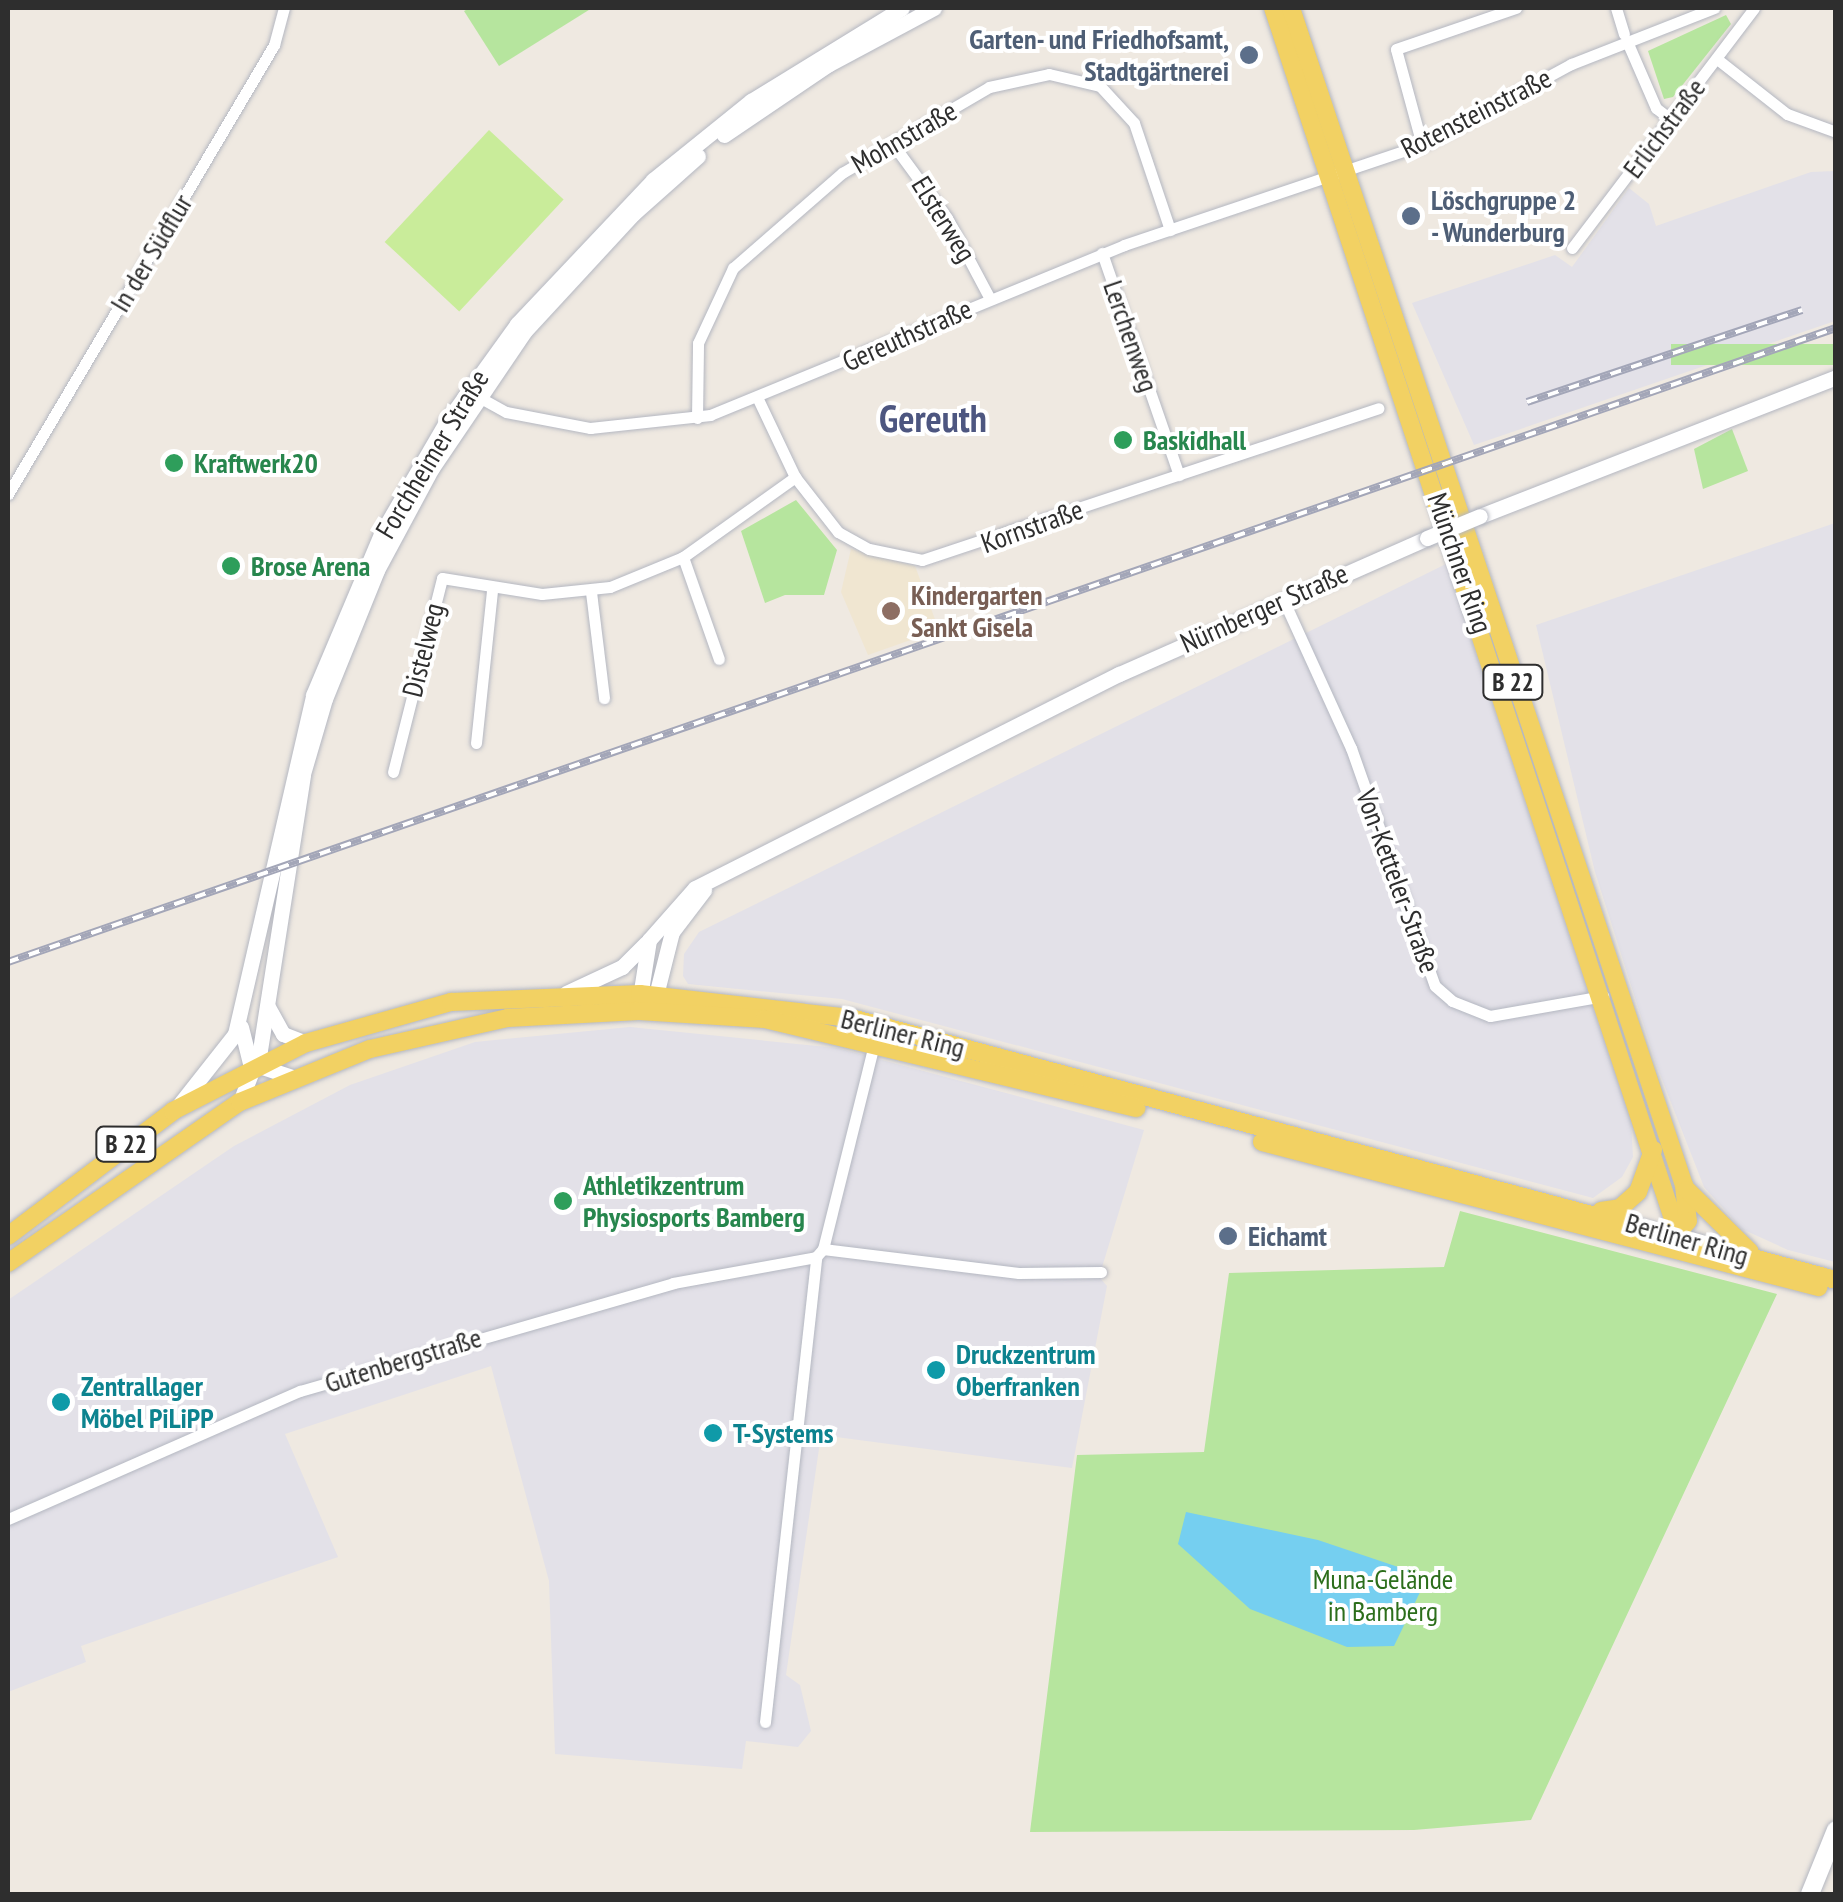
<!DOCTYPE html>
<html>
<head>
<meta charset="utf-8">
<style>
	body { margin:0 }
	#map { position:relative; width:1843px; height:1902px; overflow:hidden; background:#efe9e1; font-family:"PT Sans Narrow",sans-serif }
	div>[style] { position:absolute }
	.industrial>* { inset:0; background:#e3e1e8 }
	.education>* { inset:0; background:#f0e6d1 }
	.green>* { inset:0; background:#b6e59e; transform-origin:0 0 }
	.pitch>* { inset:0; background:#c9ec9a; transform-origin:0 0 }
	.water>* { inset:0; background:#75cff0 }
	.roads { filter:drop-shadow(0 0 2px #b4b7c1) drop-shadow(0 0 2px #b4b7c1) }
	.minor>* { height:11px; margin:-5.5px; padding:0 5.5px; transform-origin:5.5px; border-radius:5.5px; background:#fff }
	.tertiary>* { height:15px; margin:-7.5px; padding:0 7.5px; transform-origin:7.5px; border-radius:7.5px; background:#fff }
	.secondary>* { height:18px; margin:-9px; padding:0 9px; transform-origin:9px; border-radius:9px; background:#fff }
	.primary>* { height:18px; margin:-9px; padding:0 9px; transform-origin:9px; border-radius:9px; background:#f2d163 }
	.rail>* { height:8px; margin-top:-4px; transform-origin:0; background:repeating-linear-gradient(90deg,#fff 0 11px,#a3a6b8 0 22px); box-sizing:border-box; border-block:2px solid #a3a6b8 }
	.bridges { filter:drop-shadow(0 0 2px #b4b7c1) drop-shadow(0 0 2px #b4b7c1) }
	.tertiary-bridge>* { height:15px; margin:-7.5px; padding:0 7.5px; transform-origin:7.5px; border-radius:7.5px; background:#fff }
	.dots>* { width:28px; height:28px; translate:-50% -50%; box-sizing:border-box; border:5px solid #fff; border-radius:50% }
	span { translate:-50% -50%; white-space:nowrap; text-align:center; line-height:1.15; -webkit-text-stroke:8px #fff; paint-order:stroke }
	.shield-label span { padding:2px 8px; background:#fff; border:2px solid; border-radius:8px; -webkit-text-stroke-width:0 }
	.shield-label { font-size:25px; color:#2e2e2e; font-weight:700 }
	.service-label { font-size:28px; color:#4e5e75; font-weight:700 }
	.right { translate:-100% -50%; text-align:right }
	.left { translate:0 -50%; text-align:left }
	.street-label { font-size:28px; color:#2e2e2e }
	.leisure-label { font-size:28px; color:#27864d; font-weight:700 }
	.education-label { font-size:28px; color:#785e54; font-weight:700 }
	.culture-label { font-size:28px; color:#0d838f; font-weight:700 }
	.park-label { font-size:28px; color:#2c6e1b }
	.district-label { font-size:38px; color:#4d5680; font-weight:700 }
	.frame { position:absolute; inset:0; border:10px solid #2e2e2e; pointer-events:none }
</style>
</head>
<body>
<div id="map">
	<div class="industrial">
		<div style="clip-path:polygon(1835px 171px,1835px 321px,1474px 445px,1412px 303px,1555px 255px,1572px 267px,1629px 188px,1649px 204px,1656px 226px,1811px 172px)"></div>
		<div style="clip-path:polygon(1835px 523px,1836px 523px,1835px 1262px,1788px 1250px,1742px 1229px,1704px 1187px,1656px 1064px,1595px 872px,1536px 625px)"></div>
		<div style="clip-path:polygon(1446px 564px,1631px 1121px,1633px 1157px,1622px 1177px,1593px 1198px,842px 999px,688px 984px,683px 976px,684px 954px,699px 932px)"></div>
		<div style="clip-path:polygon(630px 1027px,837px 1048px,1144px 1130px,1099px 1277px,1107px 1286px,1072px 1468px,821px 1435px,786px 1675px,800px 1685px,811px 1731px,798px 1747px,746px 1741px,742px 1769px,555px 1754px,549px 1581px,491px 1366px,285px 1434px,338px 1557px,81px 1646px,86px 1662px,8px 1692px,8px 1300px,234px 1146px,350px 1085px,475px 1042px)"></div>
	</div>
	<div class="education">
		<div style="clip-path:polygon(851px 549px,915px 566px,939px 630px,868px 655px,841px 592px)"></div>
	</div>
	<div class="green">
		<div style="clip-path:polygon(470px 8px,592px 8px,499px 66px,464px 11px)"></div>
		<div style="clip-path:polygon(1726px 15px,1731px 24px,1673px 97px,1664px 99px,1648px 51px)"></div>
		<div style="left:1835px;top:344px;width:21px;height:164px;rotate:90deg"></div>
		<div style="clip-path:polygon(1732px 429px,1748px 471px,1703px 489px,1694px 449px)"></div>
		<div style="clip-path:polygon(796px 500px,837px 550px,824px 595px,785px 595px,765px 603px,741px 531px)"></div>
		<div style="clip-path:polygon(1460px 1211px,1777px 1294px,1531px 1820px,1414px 1830px,1030px 1832px,1077px 1455px,1204px 1452px,1229px 1273px,1444px 1267px)"></div>
	</div>
	<div class="pitch">
		<div style="left:489px;top:130px;width:102px;height:153px;rotate:43deg"></div>
	</div>
	<div class="water">
		<div style="clip-path:polygon(1186px 1512px,1318px 1540px,1413px 1572px,1422px 1588px,1394px 1646px,1347px 1647px,1250px 1609px,1178px 1544px)"></div>
	</div>
	<div class="roads">
		<div class="minor">
			<div style="left:1616px;top:8px;width:27px;rotate:73deg"></div>
			<div style="left:1629px;top:46px;width:68px;rotate:66.5deg"></div>
			<div style="left:1656px;top:108px;width:18px;rotate:38deg"></div>
			<div style="left:1717px;top:59px;width:89px;rotate:38.2deg"></div>
			<div style="left:1787px;top:114px;width:52px;rotate:20.2deg"></div>
			<div style="left:892px;top:143px;width:93px;rotate:53.7deg"></div>
			<div style="left:947px;top:218px;width:92px;rotate:62deg"></div>
			<div style="left:1422px;top:145px;width:99px;rotate:-105.2deg"></div>
			<div style="left:1396px;top:49px;width:127px;rotate:-18.9deg"></div>
			<div style="left:1572px;top:248px;width:301px;rotate:-52.8deg"></div>
			<div style="left:1102px;top:253px;width:235px;rotate:70.9deg"></div>
			<div style="left:477px;top:396px;width:33px;rotate:29deg"></div>
			<div style="left:506px;top:412px;width:86px;rotate:10.8deg"></div>
			<div style="left:590px;top:428px;width:121px;rotate:-6.2deg"></div>
			<div style="left:710px;top:415px;width:448px;rotate:-22.3deg"></div>
			<div style="left:1124px;top:245px;width:314px;rotate:-18.6deg"></div>
			<div style="left:1422px;top:145px;width:170px;rotate:-28.5deg"></div>
			<div style="left:1571px;top:64px;width:154px;rotate:-21.4deg"></div>
			<div style="left:757px;top:397px;width:89px;rotate:64.6deg"></div>
			<div style="left:795px;top:477px;width:70px;rotate:52deg"></div>
			<div style="left:838px;top:532px;width:35px;rotate:29deg"></div>
			<div style="left:869px;top:549px;width:54px;rotate:11.7deg"></div>
			<div style="left:922px;top:560px;width:481px;rotate:-18.4deg"></div>
			<div style="left:697px;top:418px;width:75px;rotate:-89.2deg"></div>
			<div style="left:698px;top:343px;width:83px;rotate:-65deg"></div>
			<div style="left:733px;top:268px;width:145px;rotate:-41.1deg"></div>
			<div style="left:842px;top:173px;width:170px;rotate:-30.3deg"></div>
			<div style="left:989px;top:87px;width:61px;rotate:-12.2deg"></div>
			<div style="left:1049px;top:74px;width:52px;rotate:13.2deg"></div>
			<div style="left:1100px;top:86px;width:50px;rotate:47.4deg"></div>
			<div style="left:1134px;top:123px;width:113px;rotate:71.4deg"></div>
			<div style="left:8px;top:494px;width:522px;rotate:-59.36deg"></div>
			<div style="left:274px;top:45px;width:38px;rotate:-75deg"></div>
			<div style="left:683px;top:557px;width:108px;rotate:70.6deg"></div>
			<div style="left:591px;top:592px;width:107px;rotate:83deg"></div>
			<div style="left:1283px;top:599px;width:164px;rotate:65.5deg"></div>
			<div style="left:1351px;top:748px;width:252px;rotate:70.6deg"></div>
			<div style="left:1435px;top:986px;width:23px;rotate:41deg"></div>
			<div style="left:1452px;top:1001px;width:41px;rotate:21.5deg"></div>
			<div style="left:1490px;top:1016px;width:115px;rotate:-10deg"></div>
			<div style="left:476px;top:743px;width:154px;rotate:-84deg"></div>
			<div style="left:393px;top:772px;width:200px;rotate:-75.8deg"></div>
			<div style="left:442px;top:578px;width:101px;rotate:9.1deg"></div>
			<div style="left:542px;top:594px;width:68px;rotate:-5.9deg"></div>
			<div style="left:610px;top:587px;width:79px;rotate:-22.3deg"></div>
			<div style="left:683px;top:557px;width:138px;rotate:-35.5deg"></div>
			<div style="left:823px;top:1249px;width:197px;rotate:7deg"></div>
			<div style="left:1019px;top:1273px;width:82px;rotate:-0.7deg"></div>
			<div style="left:8px;top:1519px;width:319px;rotate:-23.7deg"></div>
			<div style="left:300px;top:1391px;width:388px;rotate:-16.1deg"></div>
			<div style="left:673px;top:1283px;width:145px;rotate:-10.3deg"></div>
			<div style="left:816px;top:1257px;width:11px;rotate:-49deg"></div>
			<div style="left:823px;top:1249px;width:231px;rotate:-76deg"></div>
			<div style="left:765px;top:1722px;width:468px;rotate:-83.7deg"></div>
		</div>
		<div class="tertiary">
			<div style="left:724px;top:135px;width:127px;rotate:-34.1deg"></div>
			<div style="left:829px;top:64px;width:119px;rotate:-28.1deg"></div>
			<div style="left:1480px;top:516px;width:382px;rotate:-21.3deg"></div>
			<div style="left:566px;top:993px;width:62px;rotate:-24.9deg"></div>
			<div style="left:622px;top:967px;width:34px;rotate:-45deg"></div>
			<div style="left:639px;top:1003px;width:64px;rotate:-81deg"></div>
			<div style="left:649px;top:940px;width:69px;rotate:-48.5deg"></div>
			<div style="left:695px;top:888px;width:475px;rotate:-26.8deg"></div>
			<div style="left:1119px;top:674px;width:337px;rotate:-23.8deg"></div>
			<div style="left:654px;top:1003px;width:73px;rotate:-75.8deg"></div>
			<div style="left:672px;top:932px;width:53px;rotate:-52.7deg"></div>
			<div style="left:268px;top:1007px;width:31px;rotate:61deg"></div>
			<div style="left:283px;top:1034px;width:25px;rotate:21deg"></div>
			<div style="left:241px;top:1027px;width:37px;rotate:76deg"></div>
			<div style="left:250px;top:1063px;width:44px;rotate:18.4deg"></div>
			<div style="left:240px;top:1102px;width:56px;rotate:-69deg"></div>
			<div style="left:260px;top:1050px;width:279px;rotate:-81.1deg"></div>
			<div style="left:303px;top:774px;width:78px;rotate:-73.7deg"></div>
			<div style="left:325px;top:699px;width:139px;rotate:-68deg"></div>
			<div style="left:377px;top:570px;width:116px;rotate:-61.7deg"></div>
			<div style="left:432px;top:468px;width:164px;rotate:-55.9deg"></div>
			<div style="left:524px;top:332px;width:161px;rotate:-47.3deg"></div>
			<div style="left:633px;top:214px;width:87px;rotate:-41.7deg"></div>
			<div style="left:179px;top:1105px;width:90px;rotate:-51.7deg"></div>
			<div style="left:235px;top:1034px;width:348px;rotate:-77deg"></div>
			<div style="left:313px;top:695px;width:175px;rotate:-67.1deg"></div>
			<div style="left:381px;top:534px;width:127px;rotate:-59.8deg"></div>
			<div style="left:445px;top:424px;width:123px;rotate:-54.2deg"></div>
			<div style="left:517px;top:324px;width:198px;rotate:-46.6deg"></div>
			<div style="left:653px;top:180px;width:126px;rotate:-38.9deg"></div>
			<div style="left:751px;top:101px;width:177px;rotate:-31.6deg"></div>
		</div>
		<div class="secondary">
			<div style="left:1810px;top:1894px;width:69px;rotate:-67.9deg"></div>
		</div>
		<div class="primary">
			<div style="left:1273px;top:8px;width:1297px;rotate:71.72deg"></div>
			<div style="left:1291px;top:8px;width:1241px;rotate:71.54deg"></div>
			<div style="left:1684px;top:1185px;width:36px;rotate:84deg"></div>
			<div style="left:1688px;top:1221px;width:25px;rotate:132deg"></div>
			<div style="left:1262px;top:1142px;width:575px;rotate:14.62deg"></div>
			<div style="left:1687px;top:1190px;width:88px;rotate:44.5deg"></div>
			<div style="left:1601px;top:1211px;width:19px;rotate:-9deg"></div>
			<div style="left:1620px;top:1208px;width:24px;rotate:-42deg"></div>
			<div style="left:1638px;top:1192px;width:45px;rotate:-70.3deg"></div>
			<div style="left:8px;top:1236px;width:207px;rotate:-37.1deg"></div>
			<div style="left:173px;top:1111px;width:149px;rotate:-27.1deg"></div>
			<div style="left:306px;top:1043px;width:151px;rotate:-15.8deg"></div>
			<div style="left:451px;top:1002px;width:189px;rotate:-2.4deg"></div>
			<div style="left:640px;top:994px;width:212px;rotate:6.5deg"></div>
			<div style="left:851px;top:1018px;width:1019px;rotate:14.9deg"></div>
			<div style="left:8px;top:1263px;width:282px;rotate:-34.8deg"></div>
			<div style="left:240px;top:1102px;width:140px;rotate:-22.2deg"></div>
			<div style="left:370px;top:1049px;width:141px;rotate:-12.7deg"></div>
			<div style="left:508px;top:1018px;width:131px;rotate:-3.1deg"></div>
			<div style="left:639px;top:1011px;width:126px;rotate:3.6deg"></div>
			<div style="left:765px;top:1019px;width:382px;rotate:13.5deg"></div>
		</div>
	</div>
	<div class="rail">
		<div style="left:1527px;top:402px;width:290px;rotate:-18.5deg"></div>
		<div style="left:8px;top:962px;width:1935px;rotate:-19.13deg"></div>
	</div>
	<div class="bridges">
		<div class="tertiary-bridge">
			<div style="left:1427px;top:538px;width:57px;rotate:-22.5deg"></div>
		</div>
	</div>
	<div class="dots">
		<div style="left:1249px;top:55px;background:#5c6f8a"></div>
		<div style="left:1411px;top:216px;background:#5c6f8a"></div>
		<div style="left:1123px;top:440px;background:#2e9e5b"></div>
		<div style="left:174px;top:463px;background:#2e9e5b"></div>
		<div style="left:231px;top:566px;background:#2e9e5b"></div>
		<div style="left:891px;top:611px;background:#8d6e63"></div>
		<div style="left:563px;top:1201px;background:#2e9e5b"></div>
		<div style="left:1228px;top:1236px;background:#5c6f8a"></div>
		<div style="left:936px;top:1370px;background:#0f9aa8"></div>
		<div style="left:61px;top:1402px;background:#0f9aa8"></div>
		<div style="left:713px;top:1433px;background:#0f9aa8"></div>
	</div>
	<div class="shield-label">
		<span style="left:1513px;top:682px">B 22</span>
		<span style="left:126px;top:1144px">B 22</span>
	</div>
	<div class="service-label">
		<span class="right" style="left:1229px;top:55px">Garten- und Friedhofsamt,<br>Stadtgärtnerei</span>
		<span class="left" style="left:1431px;top:216px">Löschgruppe 2<br>- Wunderburg</span>
		<span class="left" style="left:1248px;top:1236px">Eichamt</span>
	</div>
	<div class="street-label">
		<span style="left:1476px;top:113px;rotate:-27deg">Rotensteinstraße</span>
		<span style="left:1664px;top:128px;rotate:-53deg">Erlichstraße</span>
		<span style="left:904px;top:137px;rotate:-30deg">Mohnstraße</span>
		<span style="left:944px;top:219px;rotate:58deg">Elsterweg</span>
		<span style="left:151px;top:253px;rotate:-59deg">In der Südflur</span>
		<span style="left:907px;top:335px;rotate:-24deg">Gereuthstraße</span>
		<span style="left:1131px;top:336px;rotate:71deg">Lerchenweg</span>
		<span style="left:432px;top:454px;rotate:-59deg">Forchheimer Straße</span>
		<span style="left:1032px;top:526px;rotate:-20deg">Kornstraße</span>
		<span style="left:1460px;top:563px;rotate:71deg">Münchner Ring</span>
		<span style="left:1264px;top:608px;rotate:-24deg">Nürnberger Straße</span>
		<span style="left:423px;top:650px;rotate:-76deg">Distelweg</span>
		<span style="left:1398px;top:881px;rotate:70deg">Von-Ketteler-Straße</span>
		<span style="left:903px;top:1033px;rotate:14deg">Berliner Ring</span>
		<span style="left:1687px;top:1239px;rotate:16deg">Berliner Ring</span>
		<span style="left:403px;top:1360px;rotate:-17deg">Gutenbergstraße</span>
	</div>
	<div class="leisure-label">
		<span class="left" style="left:1143px;top:440px">Baskidhall</span>
		<span class="left" style="left:194px;top:463px">Kraftwerk20</span>
		<span class="left" style="left:251px;top:566px">Brose Arena</span>
		<span class="left" style="left:583px;top:1201px">Athletikzentrum<br>Physiosports Bamberg</span>
	</div>
	<div class="education-label">
		<span class="left" style="left:911px;top:611px">Kindergarten<br>Sankt Gisela</span>
	</div>
	<div class="culture-label">
		<span class="left" style="left:956px;top:1370px">Druckzentrum<br>Oberfranken</span>
		<span class="left" style="left:81px;top:1402px">Zentrallager<br>Möbel PiLiPP</span>
		<span class="left" style="left:733px;top:1433px">T-Systems</span>
	</div>
	<div class="park-label">
		<span style="left:1383px;top:1595px">Muna-Gelände<br>in Bamberg</span>
	</div>
	<div class="district-label">
		<span style="left:933px;top:418px">Gereuth</span>
	</div>
	<div class="frame"></div>
</div>
</body>
</html>
